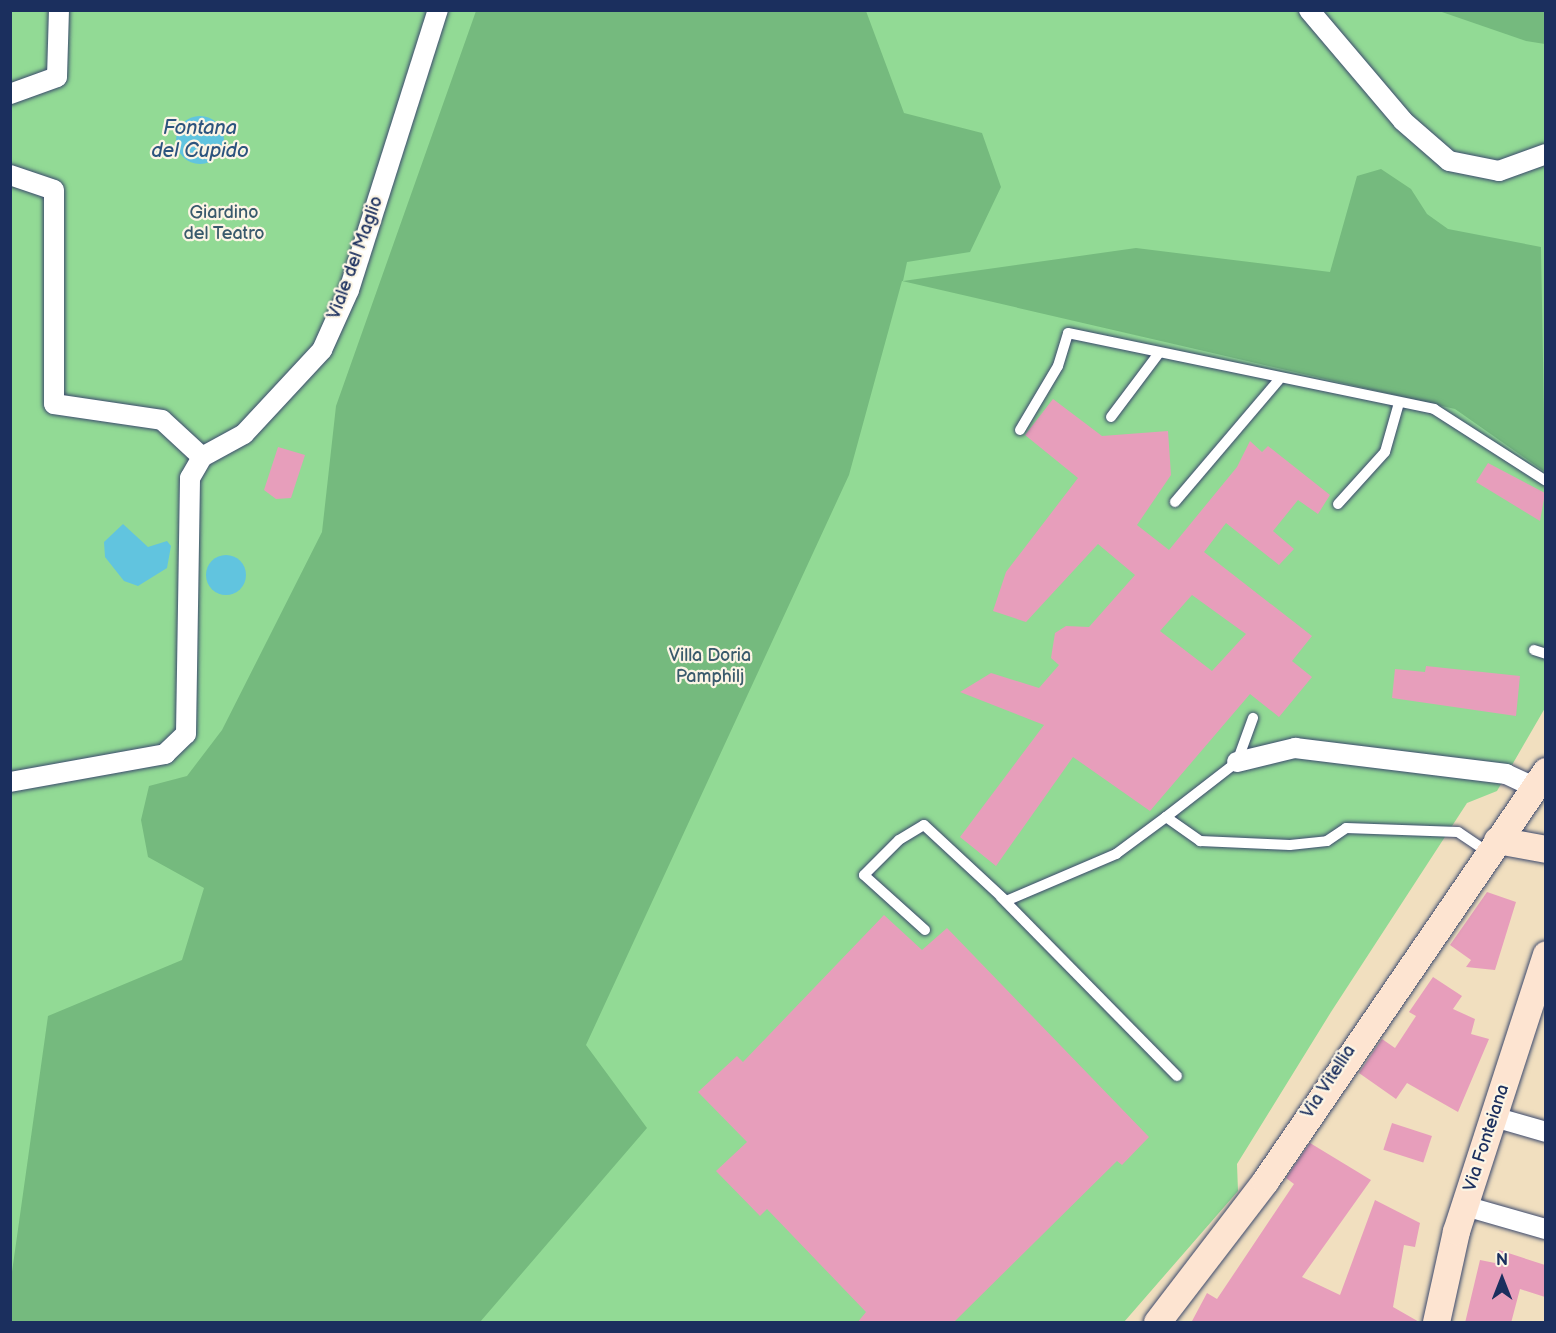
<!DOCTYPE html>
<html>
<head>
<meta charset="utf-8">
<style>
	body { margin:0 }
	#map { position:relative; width:1556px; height:1333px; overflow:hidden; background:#f1dfbf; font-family:"Balsamiq Sans",sans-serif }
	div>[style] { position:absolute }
	.green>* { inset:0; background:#92da95 }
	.forest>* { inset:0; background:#75ba7e }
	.water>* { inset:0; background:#61c4df }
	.round { border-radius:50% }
	.building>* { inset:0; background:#e79ebb; transform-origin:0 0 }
	.roads { filter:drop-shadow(0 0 2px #3b496d) drop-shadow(0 0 2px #3b496d) }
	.lane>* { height:10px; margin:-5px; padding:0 5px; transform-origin:5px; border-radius:5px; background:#fff }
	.street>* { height:20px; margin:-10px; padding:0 10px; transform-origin:10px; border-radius:10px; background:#fff }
	.secondary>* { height:27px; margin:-13.5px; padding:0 13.5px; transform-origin:13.5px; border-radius:13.5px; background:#fde4d1 }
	span { translate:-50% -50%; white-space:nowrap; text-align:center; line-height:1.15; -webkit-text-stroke:4.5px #fcf5e5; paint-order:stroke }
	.park-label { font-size:18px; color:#395a6c }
	.street-label { font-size:18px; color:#1b2f5e }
	.water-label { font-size:20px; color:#2c547e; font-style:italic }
	.frame { position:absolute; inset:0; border:12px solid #1b2f5e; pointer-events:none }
	.north { position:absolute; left:1472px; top:1249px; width:60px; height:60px; -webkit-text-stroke:4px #fcf5e5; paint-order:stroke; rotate:0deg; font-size:16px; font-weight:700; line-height:24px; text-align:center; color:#1b2f5e }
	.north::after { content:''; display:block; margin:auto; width:21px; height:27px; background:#1b2f5e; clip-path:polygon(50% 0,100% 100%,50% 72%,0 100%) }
</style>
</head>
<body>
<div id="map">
	<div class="green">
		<div style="clip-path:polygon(10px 11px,1545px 11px,1545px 708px,1497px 791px,1467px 803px,1331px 1012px,1237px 1164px,1238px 1191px,1124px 1322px,11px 1322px)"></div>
	</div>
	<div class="forest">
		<div style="clip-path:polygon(476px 11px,866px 11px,904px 113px,982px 133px,1001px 187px,970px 252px,907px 262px,903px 281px,1136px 248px,1330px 272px,1357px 176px,1381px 169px,1411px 189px,1427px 214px,1448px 229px,1541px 247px,1545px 472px,1455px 409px,902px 281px,849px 475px,586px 1045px,647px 1128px,480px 1322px,11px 1322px,11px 1279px,48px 1016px,182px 960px,204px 888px,148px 857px,141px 820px,149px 786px,187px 776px,222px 730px,322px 532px,336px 406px)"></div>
		<div style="clip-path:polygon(1439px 11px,1545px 11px,1545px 44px,1526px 41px)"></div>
	</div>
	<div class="water">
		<div class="round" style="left:176px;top:116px;width:48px;height:48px"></div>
		<div style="clip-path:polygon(123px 524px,148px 547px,167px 541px,171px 546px,167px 568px,138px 586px,124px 581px,105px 557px,104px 542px)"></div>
		<div class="round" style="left:206px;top:555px;width:40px;height:40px"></div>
	</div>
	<div class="building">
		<div style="clip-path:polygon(evenodd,1053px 399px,1102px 436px,1168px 431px,1171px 475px,1137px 525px,1169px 550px,1237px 467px,1250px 441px,1262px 452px,1268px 446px,1330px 495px,1318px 514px,1298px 500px,1273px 531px,1294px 549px,1279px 565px,1226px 523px,1204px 552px,1312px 636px,1292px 661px,1312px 677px,1279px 717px,1250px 694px,1150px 811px,1073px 757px,996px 866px,960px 837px,1044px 725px,960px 692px,991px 673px,1039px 688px,1059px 665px,1051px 658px,1055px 633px,1066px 626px,1089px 627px,1135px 575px,1098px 544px,1026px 622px,993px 611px,1006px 572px,1078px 478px,1025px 435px,1053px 399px,1192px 595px,1246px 634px,1212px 671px,1160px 631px,1192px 595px)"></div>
		<div style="clip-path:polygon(278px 447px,305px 455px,291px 498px,276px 499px,264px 490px)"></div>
		<div style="clip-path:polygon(1488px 463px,1545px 493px,1540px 521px,1476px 482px)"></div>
		<div style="clip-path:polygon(1426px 666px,1520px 676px,1516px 716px,1392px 698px,1395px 669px,1425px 672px)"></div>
		<div style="clip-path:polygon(1487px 892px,1516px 902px,1495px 970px,1466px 967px,1471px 960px,1450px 945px)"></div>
		<div style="clip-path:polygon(884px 915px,922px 950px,947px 928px,1149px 1137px,1122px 1165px,1117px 1161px,953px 1323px,857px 1323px,866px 1312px,767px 1209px,760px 1216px,716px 1171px,747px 1142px,698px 1092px,737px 1056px,743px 1062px)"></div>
		<div style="clip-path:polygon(1433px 977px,1462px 996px,1453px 1009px,1475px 1019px,1471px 1034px,1489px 1039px,1458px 1112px,1407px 1083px,1396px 1099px,1359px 1073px,1382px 1039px,1395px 1048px,1416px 1016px,1409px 1012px)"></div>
		<div style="left:1392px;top:1123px;width:42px;height:28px;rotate:18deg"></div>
		<div style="clip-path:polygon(1310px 1143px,1371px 1180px,1302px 1277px,1340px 1295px,1375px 1200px,1420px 1223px,1415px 1247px,1404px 1245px,1393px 1307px,1421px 1323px,1191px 1323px,1207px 1293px,1217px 1299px,1294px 1184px,1286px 1178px)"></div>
		<div style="clip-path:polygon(1499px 1250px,1545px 1265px,1545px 1297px,1520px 1289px,1511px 1323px,1465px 1323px,1480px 1260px,1495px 1263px)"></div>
	</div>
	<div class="roads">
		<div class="lane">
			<div style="left:1111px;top:417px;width:80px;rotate:-53.1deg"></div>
			<div style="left:1020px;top:430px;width:74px;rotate:-59.3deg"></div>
			<div style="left:1058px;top:366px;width:34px;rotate:-73deg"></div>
			<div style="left:1068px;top:333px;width:374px;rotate:11.7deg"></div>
			<div style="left:1434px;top:409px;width:133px;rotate:32.7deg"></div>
			<div style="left:1175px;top:502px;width:160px;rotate:-49.6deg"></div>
			<div style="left:1338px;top:504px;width:70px;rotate:-47.9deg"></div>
			<div style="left:1385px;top:452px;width:51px;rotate:-74.1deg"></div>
			<div style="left:1534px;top:650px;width:13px;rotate:18deg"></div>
			<div style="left:1166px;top:817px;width:90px;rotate:-37.8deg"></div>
			<div style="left:1237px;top:762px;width:47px;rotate:-70deg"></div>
			<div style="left:1001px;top:897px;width:251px;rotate:45.5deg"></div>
			<div style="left:925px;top:930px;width:82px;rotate:-138deg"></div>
			<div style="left:864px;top:875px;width:49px;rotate:-45deg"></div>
			<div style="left:899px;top:840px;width:29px;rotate:-31deg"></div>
			<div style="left:924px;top:825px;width:112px;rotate:42.8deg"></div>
			<div style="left:1006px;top:901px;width:120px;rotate:-23.1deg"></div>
			<div style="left:1116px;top:854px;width:62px;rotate:-36.5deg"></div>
			<div style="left:1166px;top:817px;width:42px;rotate:35.2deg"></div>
			<div style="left:1200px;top:841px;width:90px;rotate:2.5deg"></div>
			<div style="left:1290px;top:845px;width:37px;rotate:-6deg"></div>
			<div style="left:1327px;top:841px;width:23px;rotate:-34deg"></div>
			<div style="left:1346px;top:828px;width:112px;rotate:2deg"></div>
			<div style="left:1458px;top:832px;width:36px;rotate:34deg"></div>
		</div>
		<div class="street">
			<div style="left:1309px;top:10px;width:145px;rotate:49.7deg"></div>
			<div style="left:1403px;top:121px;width:61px;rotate:41deg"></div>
			<div style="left:1449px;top:161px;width:51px;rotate:11.3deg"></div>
			<div style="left:1499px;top:171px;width:50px;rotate:-19.9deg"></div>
			<div style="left:10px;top:94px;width:50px;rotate:-19.9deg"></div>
			<div style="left:57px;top:77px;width:67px;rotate:-88.3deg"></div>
			<div style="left:10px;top:175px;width:46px;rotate:18.8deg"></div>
			<div style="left:54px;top:190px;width:214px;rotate:90deg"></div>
			<div style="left:54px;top:404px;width:109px;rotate:8.4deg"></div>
			<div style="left:162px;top:420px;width:54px;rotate:42.8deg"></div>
			<div style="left:1237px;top:762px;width:60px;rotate:-13.6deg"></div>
			<div style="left:1295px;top:748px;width:213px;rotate:7deg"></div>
			<div style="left:1506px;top:774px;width:31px;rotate:25deg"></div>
			<div style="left:10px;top:782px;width:158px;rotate:-10.2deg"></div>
			<div style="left:165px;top:754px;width:29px;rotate:-44deg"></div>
			<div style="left:186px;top:734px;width:256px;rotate:-89.1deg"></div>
			<div style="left:190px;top:478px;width:24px;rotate:-60deg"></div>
			<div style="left:202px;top:457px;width:48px;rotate:-28.7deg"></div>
			<div style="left:244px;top:434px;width:115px;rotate:-47.1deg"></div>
			<div style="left:322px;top:350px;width:66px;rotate:-65.8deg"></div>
			<div style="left:349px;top:290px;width:294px;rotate:-72.4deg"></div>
			<div style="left:1494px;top:1117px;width:54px;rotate:16.1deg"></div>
			<div style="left:1465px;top:1206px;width:84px;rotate:15.9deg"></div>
		</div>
		<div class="secondary">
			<div style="left:1497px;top:840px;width:50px;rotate:10.4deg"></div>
			<div style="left:1157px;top:1322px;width:178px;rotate:-52.5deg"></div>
			<div style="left:1265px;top:1181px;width:497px;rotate:-55.6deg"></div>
			<div style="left:1436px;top:1322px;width:93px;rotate:-77.6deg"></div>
			<div style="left:1456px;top:1231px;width:291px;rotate:-72deg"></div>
		</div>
	</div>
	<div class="park-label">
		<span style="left:224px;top:224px">Giardino<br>del Teatro</span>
		<span style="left:710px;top:667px">Villa Doria<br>Pamphilj</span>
	</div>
	<div class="street-label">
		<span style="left:356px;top:258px;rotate:-70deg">Viale del Maglio</span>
		<span style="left:1329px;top:1082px;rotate:-57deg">Via Vitellia</span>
		<span style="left:1487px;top:1138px;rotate:-72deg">Via Fonteiana</span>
	</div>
	<div class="water-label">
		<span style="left:200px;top:140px">Fontana<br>del Cupido</span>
	</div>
	<div class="frame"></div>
	<div class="north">N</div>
</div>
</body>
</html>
